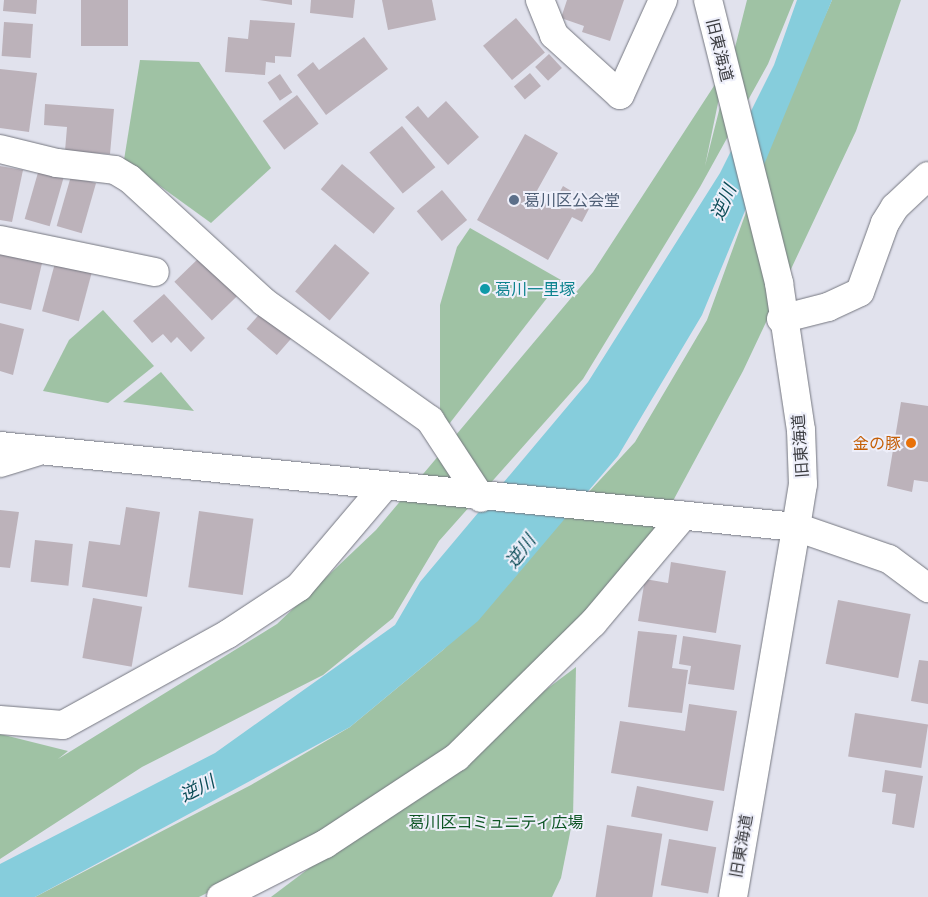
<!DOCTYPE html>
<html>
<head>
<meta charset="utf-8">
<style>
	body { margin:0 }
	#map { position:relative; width:928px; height:897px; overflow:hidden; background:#e1e2ed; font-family:"Golos Text","Noto Sans JP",sans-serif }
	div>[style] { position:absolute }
	.green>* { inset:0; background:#9fc2a4 }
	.water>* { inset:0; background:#86cddc }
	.building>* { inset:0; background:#bcb2ba; transform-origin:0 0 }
	.roads { filter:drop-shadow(0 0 1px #757780) drop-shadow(0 0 1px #757780) }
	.street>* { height:28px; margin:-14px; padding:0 14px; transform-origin:14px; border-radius:14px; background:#fff }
	.secondary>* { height:28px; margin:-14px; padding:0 14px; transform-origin:14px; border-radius:14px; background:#fff }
	.dots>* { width:14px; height:14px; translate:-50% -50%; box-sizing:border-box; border:2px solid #eeeffa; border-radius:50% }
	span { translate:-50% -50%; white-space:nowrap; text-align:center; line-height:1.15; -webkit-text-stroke:4px #eeeffa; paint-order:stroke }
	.street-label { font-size:16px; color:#3b3c40 }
	.service-label { font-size:16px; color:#4e5e75 }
	.left { translate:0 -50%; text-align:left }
	.culture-label { font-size:16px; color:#0d838f }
	.food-label { font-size:16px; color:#c56008 }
	.right { translate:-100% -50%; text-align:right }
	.park-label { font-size:16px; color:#0d5524 }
	.water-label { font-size:18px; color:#0c4c57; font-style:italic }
</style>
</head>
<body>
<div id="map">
	<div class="green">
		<div style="clip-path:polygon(747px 0,794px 0,768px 64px,700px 187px,583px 379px,439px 541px,393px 618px,323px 675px,142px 767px,0 859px,0 734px,68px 751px,58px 759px,277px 624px,376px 530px,593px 272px,725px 69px,705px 166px)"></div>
		<div style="clip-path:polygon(832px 0,901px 0,856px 131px,743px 371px,633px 575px,439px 757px,341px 826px,199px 897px,35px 897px,251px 785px,350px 727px,443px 650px,635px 442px,707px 320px,782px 113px)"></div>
		<div style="clip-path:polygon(140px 60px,199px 62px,271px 168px,211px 223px,124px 160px)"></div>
		<div style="clip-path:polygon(470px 228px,561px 280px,446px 428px,440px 416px,440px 305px,457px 247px)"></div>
		<div style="clip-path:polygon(103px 310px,154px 366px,108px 403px,43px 391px,69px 340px)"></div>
		<div style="clip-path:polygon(161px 372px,194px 411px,123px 402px)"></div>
		<div style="clip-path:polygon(576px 667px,573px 818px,561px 878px,552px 897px,271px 897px)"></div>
	</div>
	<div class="water">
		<div style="clip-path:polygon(797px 0,832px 0,702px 315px,618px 456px,478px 621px,350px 727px,35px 897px,0 897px,0 864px,215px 753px,395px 625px,420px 582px,588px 382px,720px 173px,774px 65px)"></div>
	</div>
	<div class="building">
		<div style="clip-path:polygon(4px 0,37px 0,36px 14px,3px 11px)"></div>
		<div style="left:81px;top:0;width:47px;height:46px"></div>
		<div style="clip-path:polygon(259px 0,292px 0,292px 5px)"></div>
		<div style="clip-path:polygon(311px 0,355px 0,353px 18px,310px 13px)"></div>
		<div style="clip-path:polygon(382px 0,432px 0,436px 20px,388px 30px)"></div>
		<div style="clip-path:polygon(567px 0,624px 0,610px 41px,582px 32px,584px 26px,561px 18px)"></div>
		<div style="left:516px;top:18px;width:45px;height:43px;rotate:50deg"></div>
		<div style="clip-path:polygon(250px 20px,295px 23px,291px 57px,275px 56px,275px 63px,266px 62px,265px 75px,225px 72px,228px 37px,248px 39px)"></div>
		<div style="left:4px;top:22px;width:29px;height:34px;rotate:4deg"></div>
		<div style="clip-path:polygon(364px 37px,388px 69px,326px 115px,297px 75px,313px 62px,319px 70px)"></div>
		<div style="left:549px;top:54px;width:19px;height:19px;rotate:47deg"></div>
		<div style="clip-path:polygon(0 69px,37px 73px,29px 132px,0 128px)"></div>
		<div style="left:530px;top:73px;width:17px;height:21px;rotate:50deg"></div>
		<div style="left:280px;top:74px;width:22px;height:15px;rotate:56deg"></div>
		<div style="left:297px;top:95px;width:36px;height:43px;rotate:53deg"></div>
		<div style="clip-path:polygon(446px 101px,479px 137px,448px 165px,405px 117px,418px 106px,428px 118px)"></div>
		<div style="clip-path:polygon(45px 104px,114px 109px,110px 154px,65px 151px,67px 127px,44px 125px)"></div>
		<div style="left:402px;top:126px;width:53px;height:42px;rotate:51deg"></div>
		<div style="clip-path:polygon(525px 134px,558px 153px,534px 196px,552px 206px,563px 186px,573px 192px,565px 205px,575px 210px,583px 197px,592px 203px,582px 222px,572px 217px,548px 260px,477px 220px)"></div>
		<div style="left:342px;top:164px;width:69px;height:33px;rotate:40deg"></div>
		<div style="clip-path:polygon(0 166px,23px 170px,12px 222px,0 220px)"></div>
		<div style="left:39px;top:169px;width:26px;height:52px;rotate:16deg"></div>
		<div style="left:71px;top:176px;width:26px;height:52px;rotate:16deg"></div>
		<div style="left:442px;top:190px;width:39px;height:33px;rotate:50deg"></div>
		<div style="left:335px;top:244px;width:45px;height:62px;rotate:40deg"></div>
		<div style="clip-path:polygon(0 252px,43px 259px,31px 310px,0 303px)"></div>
		<div style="left:201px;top:256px;width:54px;height:37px;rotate:46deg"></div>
		<div style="left:55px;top:263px;width:38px;height:50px;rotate:15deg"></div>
		<div style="clip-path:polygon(164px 294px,205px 338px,191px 352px,177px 337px,171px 343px,163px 334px,152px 343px,133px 321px)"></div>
		<div style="left:263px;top:310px;width:40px;height:25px;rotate:41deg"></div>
		<div style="clip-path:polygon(0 323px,24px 329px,13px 375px,0 371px)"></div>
		<div style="clip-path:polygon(901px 402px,928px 406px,928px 482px,914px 480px,912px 492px,887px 486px)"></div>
		<div style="clip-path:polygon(126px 507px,160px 512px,147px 597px,82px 587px,89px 541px,120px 545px)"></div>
		<div style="clip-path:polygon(0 510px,19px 512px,10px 568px,0 567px)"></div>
		<div style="left:199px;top:511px;width:55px;height:77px;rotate:8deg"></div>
		<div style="left:35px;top:540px;width:38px;height:42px;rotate:6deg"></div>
		<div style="clip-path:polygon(671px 562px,726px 571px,716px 633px,638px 621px,645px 579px,668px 583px)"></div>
		<div style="left:93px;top:598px;width:50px;height:61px;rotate:10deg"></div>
		<div style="left:838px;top:600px;width:74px;height:65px;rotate:11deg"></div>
		<div style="clip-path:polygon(638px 631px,677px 635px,672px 668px,688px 670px,682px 713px,628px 707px)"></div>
		<div style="clip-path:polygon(683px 636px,741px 645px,734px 690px,688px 684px,691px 666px,679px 664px)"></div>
		<div style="clip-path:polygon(919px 660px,928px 661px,928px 704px,911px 701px)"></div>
		<div style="clip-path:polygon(689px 704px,737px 711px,724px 791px,611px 773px,620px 721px,685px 731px)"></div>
		<div style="left:855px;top:713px;width:74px;height:44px;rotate:9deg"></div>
		<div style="clip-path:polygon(885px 770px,923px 776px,914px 828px,892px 824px,896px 794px,882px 792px)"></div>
		<div style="left:637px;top:786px;width:78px;height:31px;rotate:11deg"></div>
		<div style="left:607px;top:825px;width:56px;height:73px;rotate:9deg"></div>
		<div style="left:669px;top:839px;width:48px;height:47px;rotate:10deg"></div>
	</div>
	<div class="roads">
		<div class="street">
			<div style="left:540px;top:0;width:38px;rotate:68deg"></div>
			<div style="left:554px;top:35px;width:89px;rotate:42.3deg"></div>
			<div style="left:620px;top:95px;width:104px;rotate:-65.6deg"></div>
			<div style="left:0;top:149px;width:59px;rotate:13.8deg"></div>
			<div style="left:57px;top:163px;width:58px;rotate:6.9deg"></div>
			<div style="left:115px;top:170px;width:17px;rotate:31deg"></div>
			<div style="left:130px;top:179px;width:182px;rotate:42.5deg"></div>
			<div style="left:264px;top:302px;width:204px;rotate:35.4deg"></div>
			<div style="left:430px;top:420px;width:93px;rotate:56.8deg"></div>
			<div style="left:0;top:240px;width:158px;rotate:11.7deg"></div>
			<div style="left:0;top:463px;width:41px;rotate:-17.1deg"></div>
			<div style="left:0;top:720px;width:63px;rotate:4.5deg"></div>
			<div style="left:63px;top:725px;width:188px;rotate:-28.9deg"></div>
			<div style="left:228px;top:634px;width:85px;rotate:-33.5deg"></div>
			<div style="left:299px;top:587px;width:128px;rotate:-49.7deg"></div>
			<div style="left:221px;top:897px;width:117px;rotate:-27deg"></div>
			<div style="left:325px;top:844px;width:158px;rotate:-33.4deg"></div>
			<div style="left:457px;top:757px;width:191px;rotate:-44.6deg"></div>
			<div style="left:593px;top:623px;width:140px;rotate:-49.9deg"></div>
			<div style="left:733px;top:897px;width:375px;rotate:-80.3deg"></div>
		</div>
		<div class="secondary">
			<div style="left:708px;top:0;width:292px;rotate:75.9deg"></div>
			<div style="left:779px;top:283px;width:149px;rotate:81.5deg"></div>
			<div style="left:801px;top:430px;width:54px;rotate:87.9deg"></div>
			<div style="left:803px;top:484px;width:44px;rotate:99.2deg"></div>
			<div style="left:781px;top:319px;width:49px;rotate:-14.3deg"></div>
			<div style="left:828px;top:307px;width:35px;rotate:-25deg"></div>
			<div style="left:860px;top:292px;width:73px;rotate:-70.1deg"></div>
			<div style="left:885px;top:223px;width:19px;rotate:-58deg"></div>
			<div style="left:895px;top:207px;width:45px;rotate:-43.2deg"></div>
			<div style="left:0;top:446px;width:800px;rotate:5.81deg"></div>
			<div style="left:796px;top:527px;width:98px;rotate:19deg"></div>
			<div style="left:889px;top:559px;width:49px;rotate:36.6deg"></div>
		</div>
	</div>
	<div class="dots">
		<div style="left:514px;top:200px;background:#5c6f8a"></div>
		<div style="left:485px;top:289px;background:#0f9aa8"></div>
		<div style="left:911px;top:443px;background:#e8710a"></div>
	</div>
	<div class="street-label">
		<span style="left:720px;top:50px;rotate:76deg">旧東海道</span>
		<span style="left:800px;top:446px;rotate:-94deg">旧東海道</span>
		<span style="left:741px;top:846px;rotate:-80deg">旧東海道</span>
	</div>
	<div class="service-label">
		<span class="left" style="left:524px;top:200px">葛川区公会堂</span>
	</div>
	<div class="culture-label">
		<span class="left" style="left:495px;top:289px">葛川一里塚</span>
	</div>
	<div class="food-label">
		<span class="right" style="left:901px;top:443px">金の豚</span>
	</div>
	<div class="park-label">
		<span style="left:496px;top:822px">葛川区コミュニティ広場</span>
	</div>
	<div class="water-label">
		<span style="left:723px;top:202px;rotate:-66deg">逆川</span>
		<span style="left:520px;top:551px;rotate:-53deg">逆川</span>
		<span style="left:197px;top:788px;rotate:-27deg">逆川</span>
	</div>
</div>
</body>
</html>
